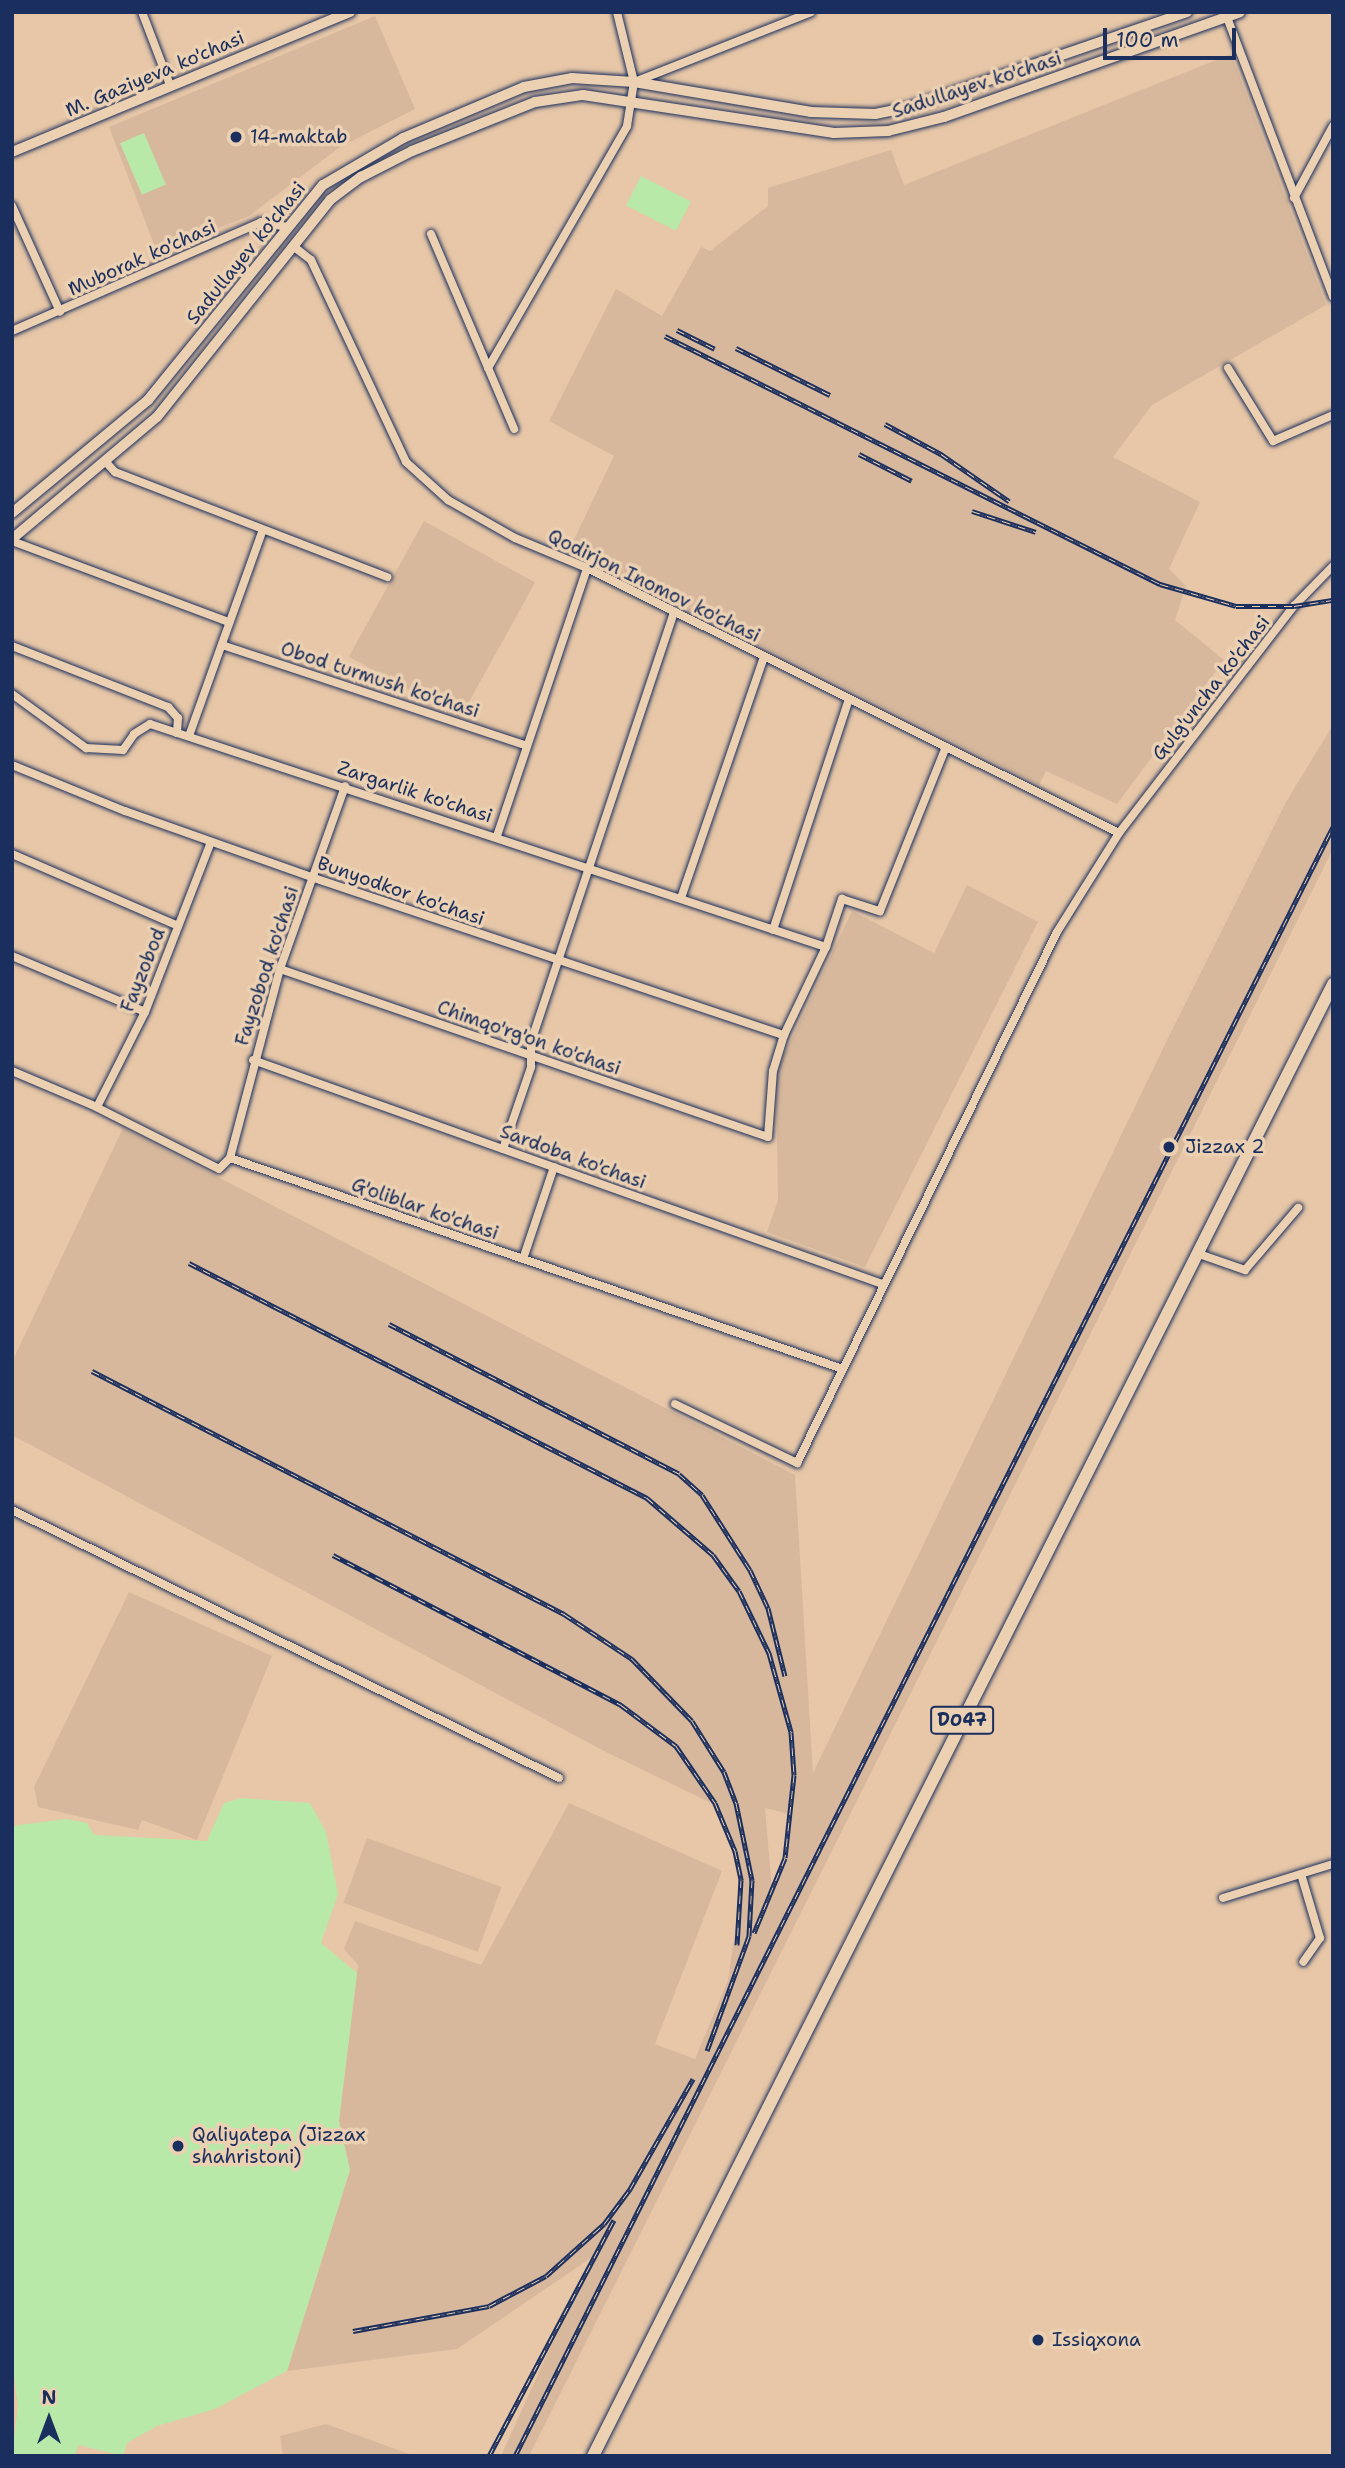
<!DOCTYPE html>
<html>
<head>
<meta charset="utf-8">
<style>
	body { margin:0 }
	#map { position:relative; width:1345px; height:2468px; overflow:hidden; background:#e7c7a7; font-family:"Shantell Sans",sans-serif }
	div>[style] { position:absolute }
	.built>* { inset:0; background:#d7b89c; transform-origin:0 0 }
	.green>* { inset:0; background:#b8e9a9; transform-origin:0 0 }
	.roads { filter:drop-shadow(0 0 2px #1b2f5e) drop-shadow(0 0 2px #1b2f5e) }
	.street>* { height:8px; margin:-4px; padding:0 4px; transform-origin:4px; border-radius:4px; background:#ebd0b2 }
	.secondary>* { height:10px; margin:-5px; padding:0 5px; transform-origin:5px; border-radius:5px; background:#ebd0b2 }
	.primary>* { height:12px; margin:-6px; padding:0 6px; transform-origin:6px; border-radius:6px; background:#ebd0b2 }
	.rail>* { height:5px; margin-top:-2.5px; transform-origin:0; background:repeating-linear-gradient(90deg,#ebd0b2 0 8px,#1b2f5e 0 16px); box-sizing:border-box; border-block:2px solid #1b2f5e }
	.dots>* { width:19px; height:19px; translate:-50% -50%; box-sizing:border-box; border:4px solid #ebd0b2; border-radius:50% }
	span { translate:-50% -50%; white-space:nowrap; text-align:center; line-height:1.15; -webkit-text-stroke:7px #ebd0b2; paint-order:stroke }
	.shield-label span { padding:2px 5px; background:#ebd0b2; border:2px solid; border-radius:5px; -webkit-text-stroke-width:0 }
	.shield-label { font-size:18px; color:#1b2f5e; font-weight:700 }
	.street-label { font-size:19px; color:#1b2f5e }
	.poi-label { font-size:19px; color:#1b2f5e }
	.left { translate:0 -50%; text-align:left }
	.frame { position:absolute; inset:0; border:14px solid #1b2f5e; pointer-events:none }
	.north { position:absolute; left:14px; top:2384px; width:70px; height:70px; -webkit-text-stroke:5px #ebd0b2; paint-order:stroke; rotate:0deg; font-size:19px; font-weight:700; line-height:28px; text-align:center; color:#1b2f5e }
	.north::after { content:''; display:block; margin:auto; width:24px; height:32px; background:#1b2f5e; clip-path:polygon(50% 0,100% 100%,50% 72%,0 100%) }
	.scale { position:absolute; left:1103px; top:28px; width:133px; height:32px; box-sizing:border-box; border:4px solid #1b2f5e; border-top:0; padding-left:9px; font-size:21px; line-height:24px; white-space:nowrap; color:#1b2f5e; -webkit-text-stroke:5px #ebd0b2; paint-order:stroke }
</style>
</head>
<body>
<div id="map">
	<div class="built">
		<div style="clip-path:polygon(375px 16px,415px 109px,340px 147px,249px 216px,157px 252px,109px 127px)"></div>
		<div style="clip-path:polygon(1231px 54px,1326px 305px,1152px 405px,1113px 457px,1200px 502px,1169px 569px,1186px 586px,1175px 620px,1224px 660px,1117px 804px,1046px 771px,1039px 785px,569px 550px,614px 456px,549px 421px,616px 289px,662px 316px,701px 247px,710px 251px,768px 206px,768px 188px,891px 150px,904px 185px)"></div>
		<div style="left:424px;top:521px;width:127px;height:155px;rotate:29deg"></div>
		<div style="clip-path:polygon(evenodd,1333px 725px,1333px 849px,529px 2456px,501px 2456px,591px 2258px,457px 2349px,287px 2371px,350px 2170px,339px 2121px,358px 1965px,344px 1949px,355px 1921px,481px 1965px,569px 1803px,722px 1871px,655px 2044px,695px 2059px,728px 1980px,741px 1891px,730px 1842px,711px 1803px,604px 1751px,12px 1435px,12px 1362px,123px 1128px,795px 1475px,813px 1773px,1170px 1034px,1286px 802px,1333px 725px,765px 1808px,789px 1814px,788px 1844px,772px 1891px,765px 1808px)"></div>
		<div style="clip-path:polygon(967px 885px,1038px 922px,865px 1267px,767px 1232px,778px 1200px,776px 1072px,852px 911px,934px 953px)"></div>
		<div style="clip-path:polygon(129px 1592px,272px 1656px,197px 1840px,142px 1820px,138px 1830px,38px 1807px,34px 1787px)"></div>
		<div style="left:367px;top:1838px;width:143px;height:69px;rotate:20deg"></div>
		<div style="clip-path:polygon(326px 2424px,415px 2456px,283px 2456px,280px 2436px)"></div>
	</div>
	<div class="green">
		<div style="left:144px;top:133px;width:56px;height:26px;rotate:67deg"></div>
		<div style="left:641px;top:176px;width:56px;height:33px;rotate:27deg"></div>
		<div style="clip-path:polygon(241px 1798px,310px 1803px,326px 1832px,338px 1894px,321px 1943px,357px 1973px,339px 2121px,350px 2170px,287px 2371px,215px 2409px,157px 2426px,127px 2443px,123px 2456px,79px 2445px,74px 2456px,12px 2456px,18px 2405px,12px 2361px,12px 1826px,66px 1819px,87px 1823px,94px 1835px,207px 1841px,224px 1803px)"></div>
	</div>
	<div class="roads">
		<div class="street">
			<div style="left:142px;top:12px;width:78px;rotate:69deg"></div>
			<div style="left:1228px;top:20px;width:296px;rotate:69.2deg"></div>
			<div style="left:637px;top:81px;width:187px;rotate:-21.6deg"></div>
			<div style="left:1294px;top:198px;width:82px;rotate:-61.6deg"></div>
			<div style="left:12px;top:206px;width:116px;rotate:65.6deg"></div>
			<div style="left:431px;top:234px;width:212px;rotate:66.9deg"></div>
			<div style="left:293px;top:246px;width:23px;rotate:38deg"></div>
			<div style="left:311px;top:260px;width:223px;rotate:64.8deg"></div>
			<div style="left:406px;top:462px;width:57px;rotate:42.1deg"></div>
			<div style="left:448px;top:500px;width:77px;rotate:29.6deg"></div>
			<div style="left:515px;top:538px;width:78px;rotate:22.6deg"></div>
			<div style="left:587px;top:568px;width:594px;rotate:26.48deg"></div>
			<div style="left:12px;top:331px;width:272px;rotate:-23.6deg"></div>
			<div style="left:261px;top:222px;width:25px;rotate:11deg"></div>
			<div style="left:488px;top:368px;width:279px;rotate:-60.1deg"></div>
			<div style="left:627px;top:126px;width:45px;rotate:-81deg"></div>
			<div style="left:634px;top:82px;width:72px;rotate:-103.7deg"></div>
			<div style="left:1228px;top:368px;width:86px;rotate:58.3deg"></div>
			<div style="left:1273px;top:441px;width:65px;rotate:-23.4deg"></div>
			<div style="left:105px;top:461px;width:15px;rotate:48deg"></div>
			<div style="left:115px;top:472px;width:292px;rotate:21.1deg"></div>
			<div style="left:12px;top:541px;width:232px;rotate:20.5deg"></div>
			<div style="left:222px;top:645px;width:321px;rotate:18.3deg"></div>
			<div style="left:12px;top:646px;width:168px;rotate:21.4deg"></div>
			<div style="left:168px;top:707px;width:15px;rotate:48deg"></div>
			<div style="left:178px;top:718px;width:15px;rotate:94deg"></div>
			<div style="left:12px;top:694px;width:92px;rotate:36.1deg"></div>
			<div style="left:86px;top:748px;width:37px;rotate:3deg"></div>
			<div style="left:123px;top:750px;width:19px;rotate:-55deg"></div>
			<div style="left:134px;top:734px;width:19px;rotate:-32deg"></div>
			<div style="left:150px;top:724px;width:712px;rotate:18.26deg"></div>
			<div style="left:189px;top:736px;width:217px;rotate:-70.3deg"></div>
			<div style="left:12px;top:765px;width:122px;rotate:22.2deg"></div>
			<div style="left:125px;top:811px;width:197px;rotate:19.5deg"></div>
			<div style="left:311px;top:877px;width:499px;rotate:18.5deg"></div>
			<div style="left:497px;top:836px;width:283px;rotate:-71.4deg"></div>
			<div style="left:12px;top:854px;width:181px;rotate:23.4deg"></div>
			<div style="left:681px;top:898px;width:255px;rotate:-71deg"></div>
			<div style="left:773px;top:930px;width:243px;rotate:-71.8deg"></div>
			<div style="left:12px;top:956px;width:144px;rotate:22.8deg"></div>
			<div style="left:280px;top:969px;width:516px;rotate:19deg"></div>
			<div style="left:768px;top:1137px;width:66px;rotate:-85.7deg"></div>
			<div style="left:773px;top:1071px;width:38px;rotate:-73deg"></div>
			<div style="left:784px;top:1035px;width:98px;rotate:-64.5deg"></div>
			<div style="left:826px;top:947px;width:51px;rotate:-71.6deg"></div>
			<div style="left:842px;top:899px;width:40px;rotate:18deg"></div>
			<div style="left:880px;top:911px;width:177px;rotate:-68.1deg"></div>
			<div style="left:253px;top:1060px;width:668px;rotate:19.6deg"></div>
			<div style="left:12px;top:1071px;width:87px;rotate:23deg"></div>
			<div style="left:92px;top:1105px;width:142px;rotate:26.7deg"></div>
			<div style="left:219px;top:1169px;width:16px;rotate:-45deg"></div>
			<div style="left:230px;top:1158px;width:645px;rotate:19deg"></div>
			<div style="left:97px;top:1107px;width:106px;rotate:-63.2deg"></div>
			<div style="left:145px;top:1012px;width:182px;rotate:-68.8deg"></div>
			<div style="left:503px;top:1149px;width:87px;rotate:-71.1deg"></div>
			<div style="left:531px;top:1067px;width:25px;rotate:-90deg"></div>
			<div style="left:531px;top:1042px;width:454px;rotate:-71.6deg"></div>
			<div style="left:230px;top:1158px;width:196px;rotate:-75.2deg"></div>
			<div style="left:280px;top:969px;width:194px;rotate:-70.4deg"></div>
			<div style="left:1199px;top:1254px;width:49px;rotate:19.2deg"></div>
			<div style="left:1245px;top:1270px;width:82px;rotate:-49.5deg"></div>
			<div style="left:523px;top:1259px;width:97px;rotate:-71.4deg"></div>
			<div style="left:675px;top:1404px;width:136px;rotate:25.8deg"></div>
			<div style="left:797px;top:1463px;width:591px;rotate:-63.91deg"></div>
			<div style="left:1057px;top:932px;width:117px;rotate:-57.9deg"></div>
			<div style="left:1119px;top:833px;width:287px;rotate:-52.4deg"></div>
			<div style="left:1294px;top:606px;width:56px;rotate:-45.7deg"></div>
			<div style="left:12px;top:1510px;width:609px;rotate:26.1deg"></div>
			<div style="left:1301px;top:1874px;width:67px;rotate:73.5deg"></div>
			<div style="left:1320px;top:1938px;width:29px;rotate:125deg"></div>
			<div style="left:1223px;top:1898px;width:115px;rotate:-17.2deg"></div>
		</div>
		<div class="secondary">
			<div style="left:12px;top:152px;width:366px;rotate:-22.5deg"></div>
			<div style="left:12px;top:513px;width:177px;rotate:-39.7deg"></div>
			<div style="left:148px;top:400px;width:277px;rotate:-50.9deg"></div>
			<div style="left:323px;top:185px;width:93px;rotate:-30.4deg"></div>
			<div style="left:403px;top:138px;width:131px;rotate:-22.9deg"></div>
			<div style="left:524px;top:87px;width:49px;rotate:-10.6deg"></div>
			<div style="left:572px;top:78px;width:62px;rotate:3.7deg"></div>
			<div style="left:634px;top:82px;width:180px;rotate:9.6deg"></div>
			<div style="left:811px;top:112px;width:64px;rotate:1.8deg"></div>
			<div style="left:875px;top:114px;width:33px;rotate:-11deg"></div>
			<div style="left:907px;top:108px;width:296px;rotate:-18.9deg"></div>
			<div style="left:12px;top:539px;width:189px;rotate:-40.1deg"></div>
			<div style="left:157px;top:417px;width:278px;rotate:-51.4deg"></div>
			<div style="left:330px;top:200px;width:39px;rotate:-37deg"></div>
			<div style="left:361px;top:177px;width:57px;rotate:-27deg"></div>
			<div style="left:412px;top:151px;width:132px;rotate:-21.7deg"></div>
			<div style="left:535px;top:102px;width:49px;rotate:-8.3deg"></div>
			<div style="left:583px;top:95px;width:254px;rotate:8.6deg"></div>
			<div style="left:834px;top:133px;width:54px;rotate:-2.1deg"></div>
			<div style="left:888px;top:131px;width:58px;rotate:-14deg"></div>
			<div style="left:944px;top:117px;width:314px;rotate:-19.5deg"></div>
		</div>
		<div class="primary">
			<div style="left:593px;top:2456px;width:1648px;rotate:-63.31deg"></div>
		</div>
	</div>
	<div class="rail">
		<div style="left:677px;top:330px;width:42px;rotate:26.6deg"></div>
		<div style="left:665px;top:336px;width:554px;rotate:26.61deg"></div>
		<div style="left:1160px;top:584px;width:79px;rotate:16.1deg"></div>
		<div style="left:1236px;top:606px;width:58px"></div>
		<div style="left:1294px;top:606px;width:39px;rotate:-9deg"></div>
		<div style="left:736px;top:348px;width:105px;rotate:26.6deg"></div>
		<div style="left:885px;top:424px;width:64px;rotate:28.2deg"></div>
		<div style="left:941px;top:454px;width:83px;rotate:34.7deg"></div>
		<div style="left:859px;top:454px;width:59px;rotate:27deg"></div>
		<div style="left:972px;top:511px;width:67px;rotate:18.2deg"></div>
		<div style="left:189px;top:1263px;width:515px;rotate:27.16deg"></div>
		<div style="left:647px;top:1498px;width:87px;rotate:40.8deg"></div>
		<div style="left:713px;top:1555px;width:44px;rotate:54.2deg"></div>
		<div style="left:739px;top:1591px;width:69px;rotate:64.2deg"></div>
		<div style="left:769px;top:1653px;width:82px;rotate:74.4deg"></div>
		<div style="left:791px;top:1732px;width:43px;rotate:86deg"></div>
		<div style="left:794px;top:1775px;width:83px;rotate:96.2deg"></div>
		<div style="left:785px;top:1858px;width:81px;rotate:112.5deg"></div>
		<div style="left:389px;top:1324px;width:326px;rotate:27.3deg"></div>
		<div style="left:679px;top:1474px;width:31px;rotate:42deg"></div>
		<div style="left:702px;top:1495px;width:89px;rotate:57.4deg"></div>
		<div style="left:750px;top:1570px;width:42px;rotate:64.7deg"></div>
		<div style="left:768px;top:1608px;width:70px;rotate:76deg"></div>
		<div style="left:92px;top:1371px;width:531px;rotate:27.24deg"></div>
		<div style="left:564px;top:1614px;width:82px;rotate:33.5deg"></div>
		<div style="left:632px;top:1659px;width:86px;rotate:45.9deg"></div>
		<div style="left:692px;top:1721px;width:60px;rotate:57.9deg"></div>
		<div style="left:724px;top:1772px;width:33px;rotate:69deg"></div>
		<div style="left:736px;top:1803px;width:79px;rotate:78.3deg"></div>
		<div style="left:752px;top:1880px;width:56px;rotate:93.1deg"></div>
		<div style="left:749px;top:1936px;width:122px;rotate:110.1deg"></div>
		<div style="left:333px;top:1555px;width:325px;rotate:27.5deg"></div>
		<div style="left:621px;top:1705px;width:69px;rotate:36.7deg"></div>
		<div style="left:676px;top:1746px;width:69px;rotate:55.6deg"></div>
		<div style="left:715px;top:1803px;width:52px;rotate:67.4deg"></div>
		<div style="left:735px;top:1851px;width:30px;rotate:78deg"></div>
		<div style="left:741px;top:1880px;width:65px;rotate:93.5deg"></div>
		<div style="left:353px;top:2331px;width:138px;rotate:-10.4deg"></div>
		<div style="left:489px;top:2306px;width:64px;rotate:-27.8deg"></div>
		<div style="left:546px;top:2276px;width:78px;rotate:-41.9deg"></div>
		<div style="left:604px;top:2224px;width:44px;rotate:-53.4deg"></div>
		<div style="left:630px;top:2189px;width:127px;rotate:-60.2deg"></div>
		<div style="left:489px;top:2456px;width:267px;rotate:-62.1deg"></div>
		<div style="left:515px;top:2456px;width:1823px;rotate:-63.34deg"></div>
	</div>
	<div class="dots">
		<div style="left:236px;top:137px;background:#1b2f5e"></div>
		<div style="left:1169px;top:1147px;background:#1b2f5e"></div>
		<div style="left:178px;top:2146px;background:#1b2f5e"></div>
		<div style="left:1038px;top:2340px;background:#1b2f5e"></div>
	</div>
	<div class="shield-label">
		<span style="left:962px;top:1720px">D047</span>
	</div>
	<div class="street-label">
		<span style="left:155px;top:74px;rotate:-23deg">M. Gaziyeva ko'chasi</span>
		<span style="left:977px;top:85px;rotate:-18deg">Sadullayev ko'chasi</span>
		<span style="left:246px;top:253px;rotate:-51deg">Sadullayev ko'chasi</span>
		<span style="left:142px;top:258px;rotate:-24deg">Muborak ko'chasi</span>
		<span style="left:654px;top:586px;rotate:26deg">Qodirjon Inomov ko'chasi</span>
		<span style="left:380px;top:680px;rotate:18deg">Obod turmush ko'chasi</span>
		<span style="left:1211px;top:688px;rotate:-52deg">Gulg'uncha ko'chasi</span>
		<span style="left:415px;top:792px;rotate:18deg">Zargarlik ko'chasi</span>
		<span style="left:401px;top:891px;rotate:19deg">Bunyodkor ko'chasi</span>
		<span style="left:267px;top:966px;rotate:-72deg">Fayzobod ko'chasi</span>
		<span style="left:143px;top:970px;rotate:-68deg">Fayzobod</span>
		<span style="left:529px;top:1038px;rotate:19deg">Chimqo'rg'on ko'chasi</span>
		<span style="left:573px;top:1157px;rotate:20deg">Sardoba ko'chasi</span>
		<span style="left:425px;top:1209px;rotate:19deg">G'oliblar ko'chasi</span>
	</div>
	<div class="poi-label">
		<span class="left" style="left:250px;top:137px">14-maktab</span>
		<span class="left" style="left:1185px;top:1147px">Jizzax 2</span>
		<span class="left" style="left:192px;top:2146px">Qaliyatepa (Jizzax<br>shahristoni)</span>
		<span class="left" style="left:1052px;top:2340px">Issiqxona</span>
	</div>
	<div class="frame"></div>
	<div class="north">N</div>
	<div class="scale">100 m</div>
</div>
</body>
</html>
